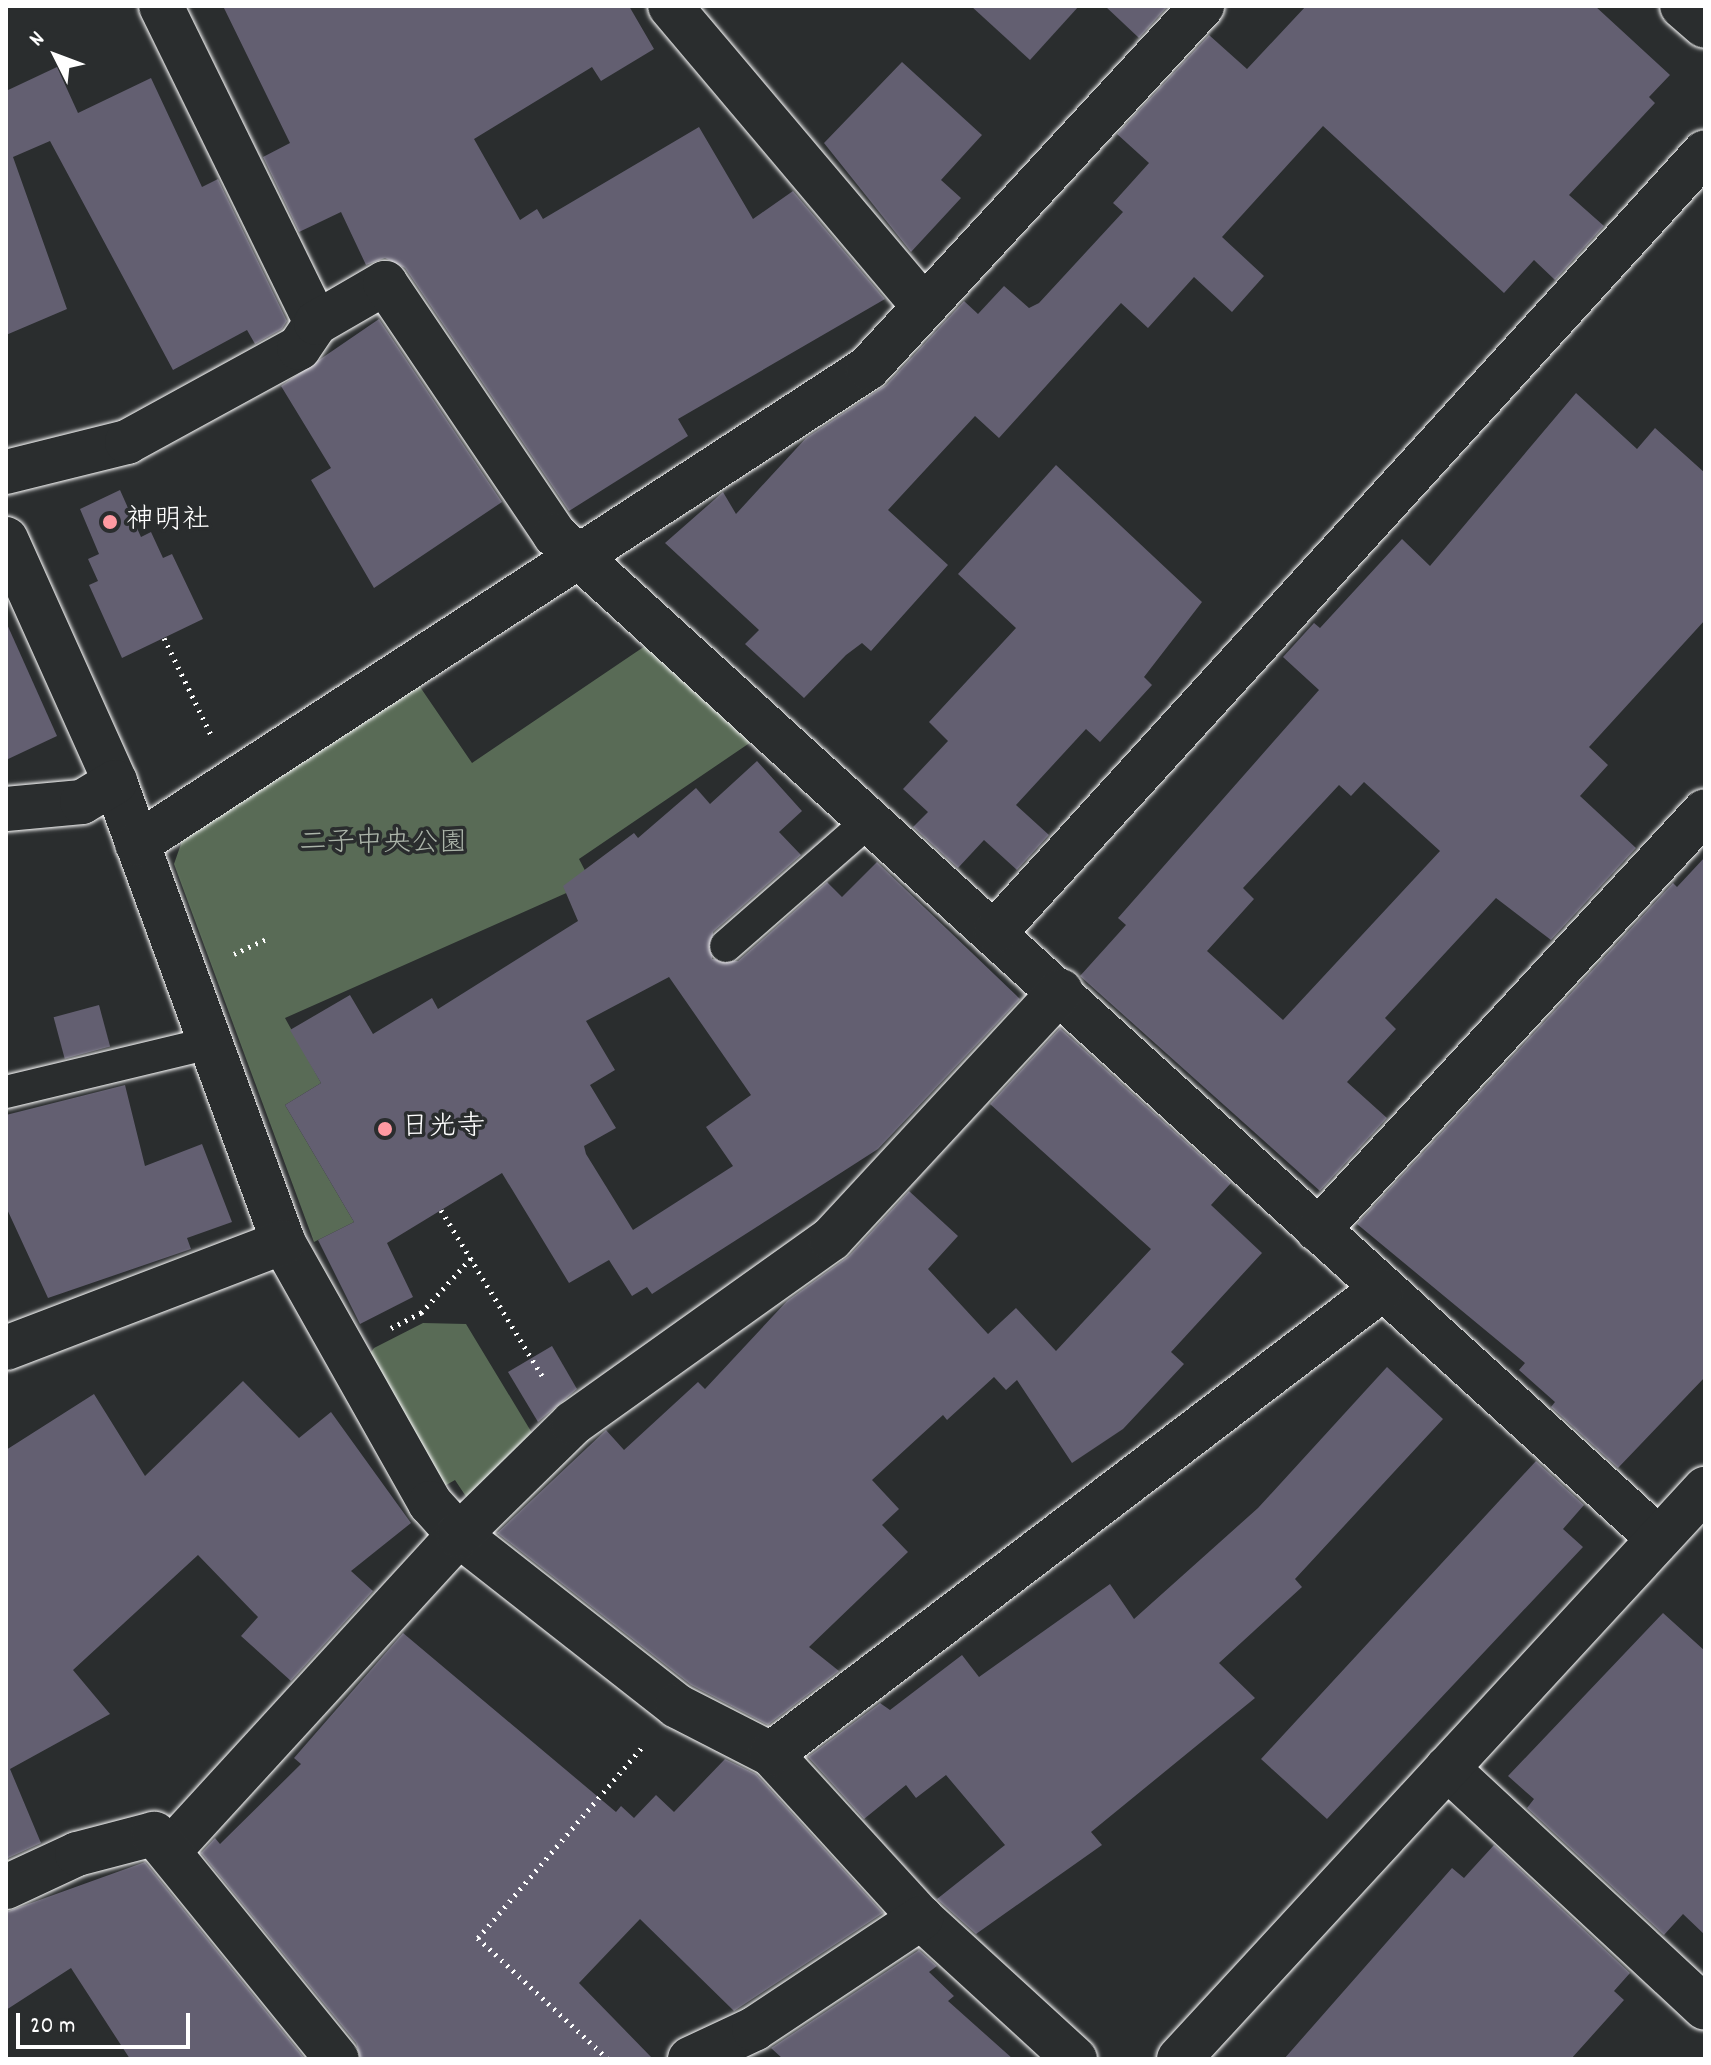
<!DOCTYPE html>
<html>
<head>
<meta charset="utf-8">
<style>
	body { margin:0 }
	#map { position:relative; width:1711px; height:2065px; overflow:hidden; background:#2a2d2e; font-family:Dekko,"Klee One",sans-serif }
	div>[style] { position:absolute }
	.green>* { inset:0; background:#596b56 }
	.building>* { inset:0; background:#635f71; transform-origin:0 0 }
	.path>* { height:5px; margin-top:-2.5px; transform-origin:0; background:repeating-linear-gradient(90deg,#fff 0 2px,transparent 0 8px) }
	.roads { filter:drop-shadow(0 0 2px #fff) drop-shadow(0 0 2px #fff) }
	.service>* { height:32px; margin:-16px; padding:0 16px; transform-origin:16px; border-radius:16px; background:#2a2d2e }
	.minor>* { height:44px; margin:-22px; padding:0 22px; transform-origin:22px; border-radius:22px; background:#2a2d2e }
	.dots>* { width:22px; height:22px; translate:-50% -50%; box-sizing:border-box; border:4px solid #2a2d2e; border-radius:50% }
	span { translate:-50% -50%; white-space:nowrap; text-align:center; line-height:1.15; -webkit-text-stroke:7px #2a2d2e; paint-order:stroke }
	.poi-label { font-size:28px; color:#fff }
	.left { translate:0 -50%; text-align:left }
	.park-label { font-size:28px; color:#acb5aa }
	.frame { position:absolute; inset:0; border:8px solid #fff; pointer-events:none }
	.north { position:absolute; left:16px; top:16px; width:80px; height:80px; -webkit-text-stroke:6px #2a2d2e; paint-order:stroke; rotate:312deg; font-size:22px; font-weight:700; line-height:32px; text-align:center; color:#fff }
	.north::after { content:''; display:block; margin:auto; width:28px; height:36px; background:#fff; clip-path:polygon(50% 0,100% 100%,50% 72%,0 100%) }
	.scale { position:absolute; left:16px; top:2013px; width:174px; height:36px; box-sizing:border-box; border:4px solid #fff; border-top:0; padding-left:10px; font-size:24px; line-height:28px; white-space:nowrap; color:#fff; -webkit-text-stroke:6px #2a2d2e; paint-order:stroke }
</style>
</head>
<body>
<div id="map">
	<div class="green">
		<div style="clip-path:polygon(648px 644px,754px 740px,579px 859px,591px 882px,285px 1018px,321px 1083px,285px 1105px,354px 1222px,314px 1242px,174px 864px,182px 841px,416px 681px,472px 763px)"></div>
		<div style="clip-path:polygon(423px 1323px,466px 1324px,532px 1433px,467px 1498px,455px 1480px,441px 1488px,365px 1361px,374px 1348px)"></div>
	</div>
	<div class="building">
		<div style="clip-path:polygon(223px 6px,629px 6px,654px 49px,601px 81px,592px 67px,474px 139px,520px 220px,537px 209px,543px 219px,699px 127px,753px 219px,793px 191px,885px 299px,678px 419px,688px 436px,569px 511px,405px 268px,385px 258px,366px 265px,341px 212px,299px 232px,263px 157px,290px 143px)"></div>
		<div style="clip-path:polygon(971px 6px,1079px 6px,1030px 60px)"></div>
		<div style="clip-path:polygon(1105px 6px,1168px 6px,1139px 38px)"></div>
		<div style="clip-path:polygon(1306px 6px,1595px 6px,1670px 75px,1649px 97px,1655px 103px,1569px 195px,1604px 226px,1555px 280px,1534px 260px,1504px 293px,1323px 126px,1222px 237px,1264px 276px,1232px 312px,1194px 277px,1148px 328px,1121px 303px,999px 438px,975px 416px,888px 510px,948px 565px,871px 651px,862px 643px,846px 655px,804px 698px,745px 644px,759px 630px,665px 543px,723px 492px,736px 514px,806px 438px,886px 385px,964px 301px,978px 314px,1004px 286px,1029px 308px,1039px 303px,1123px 212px,1113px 203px,1149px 163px,1117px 134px,1209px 35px,1247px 69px)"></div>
		<div style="clip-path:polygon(902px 62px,982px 135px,941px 180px,961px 198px,911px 252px,824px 143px)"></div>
		<div style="clip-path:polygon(57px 67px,78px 113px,151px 78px,202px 187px,218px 179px,287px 321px,282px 329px,255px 344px,247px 330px,173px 370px,50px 141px,13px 157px,67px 309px,6px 335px,6px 91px)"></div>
		<div style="clip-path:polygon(379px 319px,502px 502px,374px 588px,311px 480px,331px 468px,281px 386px)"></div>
		<div style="clip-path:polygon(evenodd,1576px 393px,1637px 449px,1655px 428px,1705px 473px,1705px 620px,1589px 747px,1608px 765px,1580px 796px,1636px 848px,1551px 940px,1496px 898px,1385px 1018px,1396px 1029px,1347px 1082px,1387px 1118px,1320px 1191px,1080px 976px,1126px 925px,1118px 918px,1319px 690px,1283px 657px,1314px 623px,1320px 628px,1402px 539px,1430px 566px,1576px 393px,1364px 782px,1440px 851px,1283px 1020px,1207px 951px,1254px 899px,1243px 888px,1339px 785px,1351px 796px,1364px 782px)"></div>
		<div style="clip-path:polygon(1056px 465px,1202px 602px,1144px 677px,1152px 685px,1100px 742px,1086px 729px,1016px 805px,1049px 835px,1017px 870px,984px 840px,958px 868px,913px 827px,928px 812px,903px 789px,948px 741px,929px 722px,1016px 628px,958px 574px)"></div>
		<div style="clip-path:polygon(120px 490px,141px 537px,151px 532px,163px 558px,172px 554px,203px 619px,122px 658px,89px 585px,98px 581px,88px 559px,99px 554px,80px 509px)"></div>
		<div style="clip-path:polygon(6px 622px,57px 736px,6px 760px)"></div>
		<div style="clip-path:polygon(evenodd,757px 761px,802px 811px,779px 832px,801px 855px,713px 932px,712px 959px,738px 961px,827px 882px,842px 897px,877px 862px,1020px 999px,878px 1149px,652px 1294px,647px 1287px,632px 1296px,609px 1260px,569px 1283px,502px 1173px,387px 1243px,413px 1297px,360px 1324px,318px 1240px,354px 1222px,285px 1105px,321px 1083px,290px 1030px,350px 995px,373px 1034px,432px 998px,438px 1009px,578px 921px,563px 886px,634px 833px,638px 838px,696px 788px,710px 804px,757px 761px,669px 977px,751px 1095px,706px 1127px,733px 1166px,633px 1230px,586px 1154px,584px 1146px,616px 1128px,590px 1085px,615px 1070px,586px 1021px,669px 977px)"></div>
		<div style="clip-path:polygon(1705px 857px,1705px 1377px,1618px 1468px,1551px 1407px,1555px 1402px,1519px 1370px,1525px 1363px,1357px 1224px,1673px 883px,1677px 887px)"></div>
		<div style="left:99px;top:1005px;width:43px;height:47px;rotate:75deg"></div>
		<div style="clip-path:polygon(1060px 1028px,1231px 1183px,1211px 1205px,1262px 1253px,1171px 1352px,1184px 1364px,1123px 1429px,1072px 1463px,1017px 1380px,1006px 1390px,994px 1377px,947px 1420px,943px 1415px,872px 1480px,899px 1509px,882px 1525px,908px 1552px,809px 1647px,839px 1671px,768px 1725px,691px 1685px,497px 1533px,606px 1430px,624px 1450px,698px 1382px,705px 1389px,787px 1301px,849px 1256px,909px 1191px,958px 1236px,928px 1269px,988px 1334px,1016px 1308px,1056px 1351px,1151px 1249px,990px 1104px)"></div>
		<div style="clip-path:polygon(125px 1085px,145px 1166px,202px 1144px,232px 1222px,187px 1238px,191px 1249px,48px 1298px,6px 1207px,6px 1115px)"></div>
		<div style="clip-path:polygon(552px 1346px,577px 1389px,538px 1422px,508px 1372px)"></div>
		<div style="clip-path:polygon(1387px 1367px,1443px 1419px,1295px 1579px,1302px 1587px,1219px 1663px,1255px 1698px,1091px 1832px,1102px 1845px,976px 1934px,937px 1899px,1005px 1845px,946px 1775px,916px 1798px,906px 1785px,864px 1819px,808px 1757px,880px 1703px,890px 1710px,962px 1655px,979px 1677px,1110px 1584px,1134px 1619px,1258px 1508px)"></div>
		<div style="clip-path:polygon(243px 1381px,299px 1438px,331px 1412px,411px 1523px,351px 1571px,373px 1591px,291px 1681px,241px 1636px,258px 1617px,198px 1555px,73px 1670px,110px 1714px,10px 1769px,41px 1843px,6px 1859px,6px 1450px,94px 1394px,145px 1476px)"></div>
		<div style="clip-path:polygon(1536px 1461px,1584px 1505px,1563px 1529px,1583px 1547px,1327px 1819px,1261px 1759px)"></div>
		<div style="clip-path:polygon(1663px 1613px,1705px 1651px,1705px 1935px,1683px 1914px,1664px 1935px,1527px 1808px,1534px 1799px,1508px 1776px)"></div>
		<div style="clip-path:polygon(403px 1633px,616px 1812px,621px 1806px,634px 1818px,656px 1795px,674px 1812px,725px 1759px,756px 1774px,883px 1913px,734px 2011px,640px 1919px,579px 1983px,653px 2059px,361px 2059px,356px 2043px,201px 1853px,215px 1838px,220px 1844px,301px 1764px,294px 1758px)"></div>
		<div style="clip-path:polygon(1494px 1845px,1630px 1973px,1614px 1991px,1624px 2000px,1571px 2059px,1284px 2059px,1452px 1868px,1464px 1878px)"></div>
		<div style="clip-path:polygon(145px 1862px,305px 2059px,130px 2059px,71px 1968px,6px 2010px,6px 1912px)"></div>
		<div style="clip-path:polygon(919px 1950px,937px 1966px,929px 1972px,954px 1996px,948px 2001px,1013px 2059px,783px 2059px,771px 2048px)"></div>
	</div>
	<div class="path">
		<div style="left:164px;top:638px;width:108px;rotate:64.1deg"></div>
		<div style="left:234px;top:954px;width:38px;rotate:-25deg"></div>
		<div style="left:441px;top:1210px;width:198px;rotate:58.6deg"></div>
		<div style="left:391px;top:1328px;width:34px;rotate:-27deg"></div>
		<div style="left:421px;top:1313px;width:74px;rotate:-47.7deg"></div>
		<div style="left:608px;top:2059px;width:178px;rotate:-137.1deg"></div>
		<div style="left:478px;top:1938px;width:253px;rotate:-49.3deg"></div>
	</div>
	<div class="roads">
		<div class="service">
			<div style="left:726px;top:946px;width:194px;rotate:-41.2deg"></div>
			<div style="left:6px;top:1092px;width:210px;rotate:-13.5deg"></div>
		</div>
		<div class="minor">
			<div style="left:161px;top:6px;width:353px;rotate:63.9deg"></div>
			<div style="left:670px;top:6px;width:392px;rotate:49.8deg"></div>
			<div style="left:1682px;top:6px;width:30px;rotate:41deg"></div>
			<div style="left:6px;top:472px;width:125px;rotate:-13.9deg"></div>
			<div style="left:127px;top:442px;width:196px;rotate:-28.7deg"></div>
			<div style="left:299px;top:348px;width:30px;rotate:-56deg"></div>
			<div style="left:316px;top:323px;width:80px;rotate:-30.1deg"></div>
			<div style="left:385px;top:283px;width:304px;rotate:56deg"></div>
			<div style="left:555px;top:535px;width:1492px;rotate:42.28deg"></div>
			<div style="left:6px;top:539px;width:266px;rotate:65.8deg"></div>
			<div style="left:115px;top:782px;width:490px;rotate:69.9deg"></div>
			<div style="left:283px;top:1242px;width:300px;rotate:60.6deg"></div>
			<div style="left:430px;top:1503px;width:43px;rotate:47.8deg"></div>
			<div style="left:459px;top:1535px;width:277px;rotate:38.1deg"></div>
			<div style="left:677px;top:1706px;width:106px;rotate:27.1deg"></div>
			<div style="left:771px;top:1754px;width:222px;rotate:47.6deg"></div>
			<div style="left:921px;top:1918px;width:209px;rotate:42.5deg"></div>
			<div style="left:6px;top:809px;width:76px;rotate:-5.3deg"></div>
			<div style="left:82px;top:802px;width:39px;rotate:-31deg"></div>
			<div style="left:137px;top:844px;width:872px;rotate:-33.07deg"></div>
			<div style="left:868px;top:368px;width:493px;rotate:-47.3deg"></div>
			<div style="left:996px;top:931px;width:1053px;rotate:-47.69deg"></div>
			<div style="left:1318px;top:1230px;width:570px;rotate:-47.27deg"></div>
			<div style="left:6px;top:1348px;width:297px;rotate:-20.9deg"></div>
			<div style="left:771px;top:1754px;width:766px;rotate:-37.26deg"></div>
			<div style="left:1447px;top:1768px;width:352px;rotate:42.9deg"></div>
			<div style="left:171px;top:1849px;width:426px;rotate:-47.5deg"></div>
			<div style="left:459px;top:1535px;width:160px;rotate:-44.5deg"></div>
			<div style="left:573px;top:1423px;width:317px;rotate:-35.5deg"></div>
			<div style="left:831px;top:1239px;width:338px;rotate:-47.2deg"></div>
			<div style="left:6px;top:1887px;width:78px;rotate:-24.9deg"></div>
			<div style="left:77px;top:1854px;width:80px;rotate:-14.6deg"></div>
			<div style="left:154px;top:1834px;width:290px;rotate:50.9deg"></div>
			<div style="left:690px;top:2059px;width:71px;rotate:-25.1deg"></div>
			<div style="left:754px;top:2029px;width:201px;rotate:-33.6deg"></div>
			<div style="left:1179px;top:2059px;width:776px;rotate:-47.3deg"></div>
		</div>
	</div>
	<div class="dots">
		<div style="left:110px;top:522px;background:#ff9aa2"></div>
		<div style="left:385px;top:1129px;background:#ff9aa2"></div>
	</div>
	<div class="poi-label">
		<span class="left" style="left:126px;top:522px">神明社</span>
		<span class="left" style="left:401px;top:1129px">日光寺</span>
	</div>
	<div class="park-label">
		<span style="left:383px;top:845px">二子中央公園</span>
	</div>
	<div class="frame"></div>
	<div class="north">N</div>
	<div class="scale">20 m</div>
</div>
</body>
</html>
